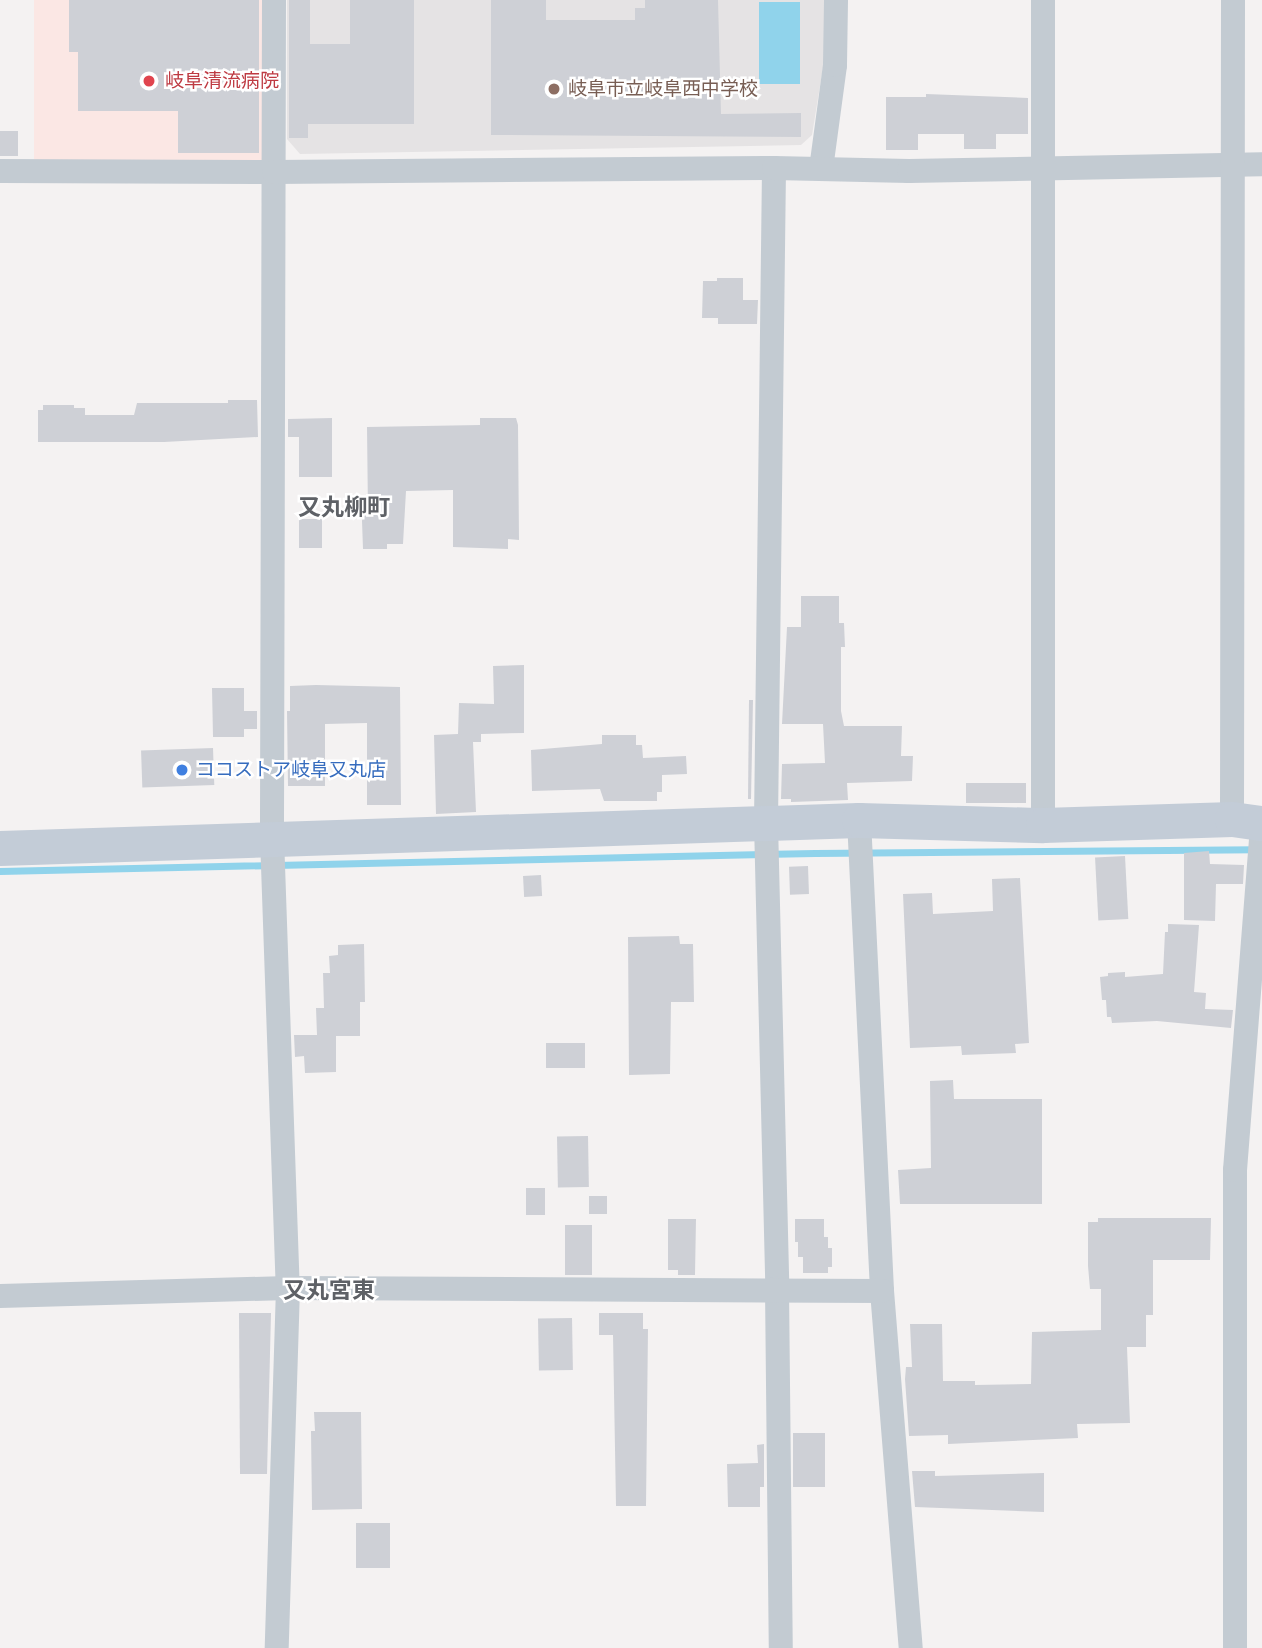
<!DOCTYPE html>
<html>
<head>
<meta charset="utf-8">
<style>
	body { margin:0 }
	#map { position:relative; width:1262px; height:1648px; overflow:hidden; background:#f4f2f2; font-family:"Roboto Condensed","Noto Sans JP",sans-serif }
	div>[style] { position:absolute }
	.education>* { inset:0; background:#e5e3e4 }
	.medical>* { inset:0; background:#fbe7e4; transform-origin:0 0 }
	.water>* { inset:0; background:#90d3eb; transform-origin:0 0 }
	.stream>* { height:7px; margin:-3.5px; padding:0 3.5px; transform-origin:3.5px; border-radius:3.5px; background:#90d3eb }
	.building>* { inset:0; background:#ced0d6; transform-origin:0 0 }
	.street>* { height:24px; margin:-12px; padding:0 12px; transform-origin:12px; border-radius:12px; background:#c3cbd2 }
	.secondary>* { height:35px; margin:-17.5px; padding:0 17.5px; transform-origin:17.5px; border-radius:17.5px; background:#c3ccd7 }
	.dots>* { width:19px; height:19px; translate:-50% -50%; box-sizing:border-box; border:4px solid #fff; border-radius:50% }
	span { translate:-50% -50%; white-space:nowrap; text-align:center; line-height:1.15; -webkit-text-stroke:5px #fff; paint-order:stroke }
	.health-label { font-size:19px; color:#be3a42 }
	.left { translate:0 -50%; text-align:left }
	.education-label { font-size:19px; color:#785e54 }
	.shop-label { font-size:19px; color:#366cbe }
	.quarter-label { font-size:23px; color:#5e6166; font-weight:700 }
</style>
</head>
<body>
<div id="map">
	<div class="education">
		<div style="clip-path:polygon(287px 0,828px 0,827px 43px,812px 135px,801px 145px,300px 154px,287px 139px)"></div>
	</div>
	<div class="medical">
		<div style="left:34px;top:0;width:231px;height:162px"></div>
	</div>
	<div class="water">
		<div style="left:759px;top:2px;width:41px;height:82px"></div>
	</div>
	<div class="stream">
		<div style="left:0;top:871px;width:815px;rotate:-1.27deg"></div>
		<div style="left:815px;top:853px;width:441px;rotate:-0.5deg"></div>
	</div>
	<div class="building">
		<div style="clip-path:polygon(69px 0,259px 0,259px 153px,178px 153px,178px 111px,78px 111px,78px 52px,69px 52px)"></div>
		<div style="clip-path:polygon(289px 0,310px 0,310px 44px,350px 44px,350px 0,414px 0,414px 124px,308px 124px,308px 138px,289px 138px)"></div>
		<div style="clip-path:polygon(491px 0,546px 0,546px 20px,635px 20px,635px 8px,645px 8px,645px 0,718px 0,721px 114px,801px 113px,801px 137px,491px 135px)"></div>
		<div style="clip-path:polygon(926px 94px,1028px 98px,1028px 134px,996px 134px,996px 149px,964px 149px,964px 134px,918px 134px,918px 150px,886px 150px,886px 97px,926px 97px)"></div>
		<div style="left:0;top:131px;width:18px;height:25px"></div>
		<div style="clip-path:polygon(717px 278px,743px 278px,743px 300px,758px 300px,757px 324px,718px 324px,718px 318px,702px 318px,703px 281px,717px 281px)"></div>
		<div style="clip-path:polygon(228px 400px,257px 400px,258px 437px,164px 442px,38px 442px,38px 410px,43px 410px,43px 405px,74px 405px,74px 408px,85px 408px,85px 415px,134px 415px,137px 403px,228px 403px)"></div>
		<div style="clip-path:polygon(332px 418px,332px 477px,299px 477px,299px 437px,288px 437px,288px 419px)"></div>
		<div style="clip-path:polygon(480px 418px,516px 418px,518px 425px,519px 540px,508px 539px,508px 549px,453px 547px,453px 490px,406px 491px,403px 544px,387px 544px,387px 549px,363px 549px,362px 521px,363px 514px,368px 514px,367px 427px,480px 425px)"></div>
		<div style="left:299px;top:519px;width:23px;height:29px"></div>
		<div style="clip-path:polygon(801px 596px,839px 596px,839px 623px,844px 623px,845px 647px,841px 647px,841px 711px,844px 726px,902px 726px,901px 756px,913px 756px,912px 781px,847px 783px,848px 800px,791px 802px,791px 799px,781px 799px,782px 764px,825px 763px,823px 724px,782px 724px,787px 627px,801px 627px)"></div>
		<div style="clip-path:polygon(524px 665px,524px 733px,481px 734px,481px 742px,473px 742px,476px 812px,436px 814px,434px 735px,458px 734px,459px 703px,494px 704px,493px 666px)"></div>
		<div style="clip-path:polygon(316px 685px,400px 687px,401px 805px,367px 805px,367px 723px,325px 724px,325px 786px,288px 786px,287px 711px,290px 711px,290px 686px)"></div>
		<div style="clip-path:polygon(212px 688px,244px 688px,244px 711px,257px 711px,257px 729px,244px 729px,244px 737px,213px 737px)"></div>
		<div style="clip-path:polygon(749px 700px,753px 700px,751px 799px,748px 799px)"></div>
		<div style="clip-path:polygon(602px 735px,636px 735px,636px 745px,642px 745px,643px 758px,686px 756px,687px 774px,662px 775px,662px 792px,657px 792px,657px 801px,604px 801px,600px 789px,532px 791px,531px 750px,602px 744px)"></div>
		<div style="left:213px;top:748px;width:37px;height:72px;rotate:88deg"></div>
		<div style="left:966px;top:783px;width:60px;height:20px"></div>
		<div style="clip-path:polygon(1209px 851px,1210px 864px,1244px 865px,1243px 884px,1216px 884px,1215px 921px,1184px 920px,1184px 853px)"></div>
		<div style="left:1125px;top:856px;width:63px;height:30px;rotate:87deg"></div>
		<div style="left:808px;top:866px;width:28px;height:19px;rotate:88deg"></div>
		<div style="left:541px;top:875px;width:21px;height:18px;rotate:87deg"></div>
		<div style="clip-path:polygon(1020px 878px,1029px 1043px,1015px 1044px,1016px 1053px,962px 1055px,961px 1046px,910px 1048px,903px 894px,932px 893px,933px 914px,993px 911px,992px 879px)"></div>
		<div style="clip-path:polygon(1168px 924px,1199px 925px,1194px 992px,1206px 993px,1205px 1009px,1233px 1010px,1231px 1028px,1157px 1021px,1112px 1023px,1111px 1017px,1107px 1017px,1106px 1000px,1102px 1000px,1100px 977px,1108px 976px,1108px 973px,1125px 972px,1125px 977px,1163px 974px,1165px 932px,1168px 932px)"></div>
		<div style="clip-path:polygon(679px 936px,680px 944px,693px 944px,694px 1002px,671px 1002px,670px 1074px,629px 1075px,628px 937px)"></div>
		<div style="clip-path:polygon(364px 944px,365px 1002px,360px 1002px,360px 1036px,336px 1036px,336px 1072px,305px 1073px,304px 1056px,295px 1057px,294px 1035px,317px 1035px,316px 1008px,324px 1008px,323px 973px,330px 973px,329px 956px,338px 955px,338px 945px)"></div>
		<div style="left:546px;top:1043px;width:39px;height:25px"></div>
		<div style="clip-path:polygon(953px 1080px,954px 1099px,1042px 1099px,1042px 1204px,900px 1204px,898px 1170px,931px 1168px,930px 1081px)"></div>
		<div style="left:588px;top:1136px;width:51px;height:31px;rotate:89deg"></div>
		<div style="left:526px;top:1188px;width:19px;height:27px"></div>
		<div style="left:589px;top:1196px;width:18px;height:18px"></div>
		<div style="clip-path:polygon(1098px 1218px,1211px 1218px,1210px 1260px,1153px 1260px,1153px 1315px,1146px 1315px,1146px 1347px,1127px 1347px,1130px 1423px,1077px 1424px,1078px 1438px,948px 1444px,948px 1435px,909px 1436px,905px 1379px,906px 1367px,912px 1367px,910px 1324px,942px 1324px,943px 1381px,975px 1381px,975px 1385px,1031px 1384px,1032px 1332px,1101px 1330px,1101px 1289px,1090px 1289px,1088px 1266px,1088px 1222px,1098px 1222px)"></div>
		<div style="clip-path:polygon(668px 1219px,696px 1219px,695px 1275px,678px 1275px,678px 1270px,668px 1270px)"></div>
		<div style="clip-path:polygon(795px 1219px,824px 1219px,824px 1237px,828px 1237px,828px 1248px,832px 1248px,832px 1267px,828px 1267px,828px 1273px,803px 1273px,803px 1257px,798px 1257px,798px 1242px,795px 1242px)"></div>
		<div style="left:565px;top:1225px;width:27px;height:50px"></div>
		<div style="clip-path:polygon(239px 1313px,271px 1313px,267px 1474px,240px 1474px)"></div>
		<div style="clip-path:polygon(599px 1313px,643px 1313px,643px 1329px,648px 1329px,646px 1506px,616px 1506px,613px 1335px,599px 1335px)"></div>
		<div style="left:572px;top:1318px;width:52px;height:34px;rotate:89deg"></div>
		<div style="clip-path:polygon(314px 1412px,361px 1412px,362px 1509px,312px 1510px,311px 1431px,315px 1431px)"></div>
		<div style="left:793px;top:1433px;width:32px;height:54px"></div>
		<div style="clip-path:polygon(764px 1444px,764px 1487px,760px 1487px,760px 1507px,728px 1507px,727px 1464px,758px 1463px,757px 1445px)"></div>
		<div style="clip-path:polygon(912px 1471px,935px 1471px,935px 1476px,1044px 1473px,1044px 1512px,915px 1507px)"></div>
		<div style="left:356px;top:1523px;width:34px;height:45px"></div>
	</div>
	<div class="street">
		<div style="left:274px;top:0;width:837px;rotate:90.14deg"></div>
		<div style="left:272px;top:837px;width:451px;rotate:88deg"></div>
		<div style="left:288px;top:1288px;width:360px;rotate:91.8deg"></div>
		<div style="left:774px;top:168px;width:655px;rotate:90.7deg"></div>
		<div style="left:766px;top:823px;width:465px;rotate:88.6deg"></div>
		<div style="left:777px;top:1288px;width:360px;rotate:89.4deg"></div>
		<div style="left:821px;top:169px;width:105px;rotate:-82.3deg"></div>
		<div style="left:835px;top:65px;width:65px;rotate:-89.1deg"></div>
		<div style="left:0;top:171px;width:274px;rotate:0.2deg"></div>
		<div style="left:274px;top:172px;width:500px;rotate:-0.46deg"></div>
		<div style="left:774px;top:168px;width:135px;rotate:1.3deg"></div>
		<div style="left:909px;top:171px;width:353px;rotate:-1.1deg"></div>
		<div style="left:1232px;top:819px;width:819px;rotate:-89.93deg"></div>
		<div style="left:859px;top:820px;width:472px;rotate:87.2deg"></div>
		<div style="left:882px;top:1291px;width:358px;rotate:85.4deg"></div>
		<div style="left:1043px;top:825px;width:825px;rotate:-90deg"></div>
		<div style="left:0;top:1296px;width:288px;rotate:-1.6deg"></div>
		<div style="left:288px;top:1288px;width:594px;rotate:0.29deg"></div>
		<div style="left:1235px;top:1648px;width:478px;rotate:-90deg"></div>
		<div style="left:1235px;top:1170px;width:343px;rotate:-85.5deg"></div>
	</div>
	<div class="secondary">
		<div style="left:0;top:848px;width:859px;rotate:-1.87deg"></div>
		<div style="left:859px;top:820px;width:184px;rotate:1.6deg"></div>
		<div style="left:1043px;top:825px;width:189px;rotate:-1.8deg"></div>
		<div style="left:1232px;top:819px;width:30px;rotate:8deg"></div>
	</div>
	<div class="dots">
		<div style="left:149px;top:81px;background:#e0444e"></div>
		<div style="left:554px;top:89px;background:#8d6e63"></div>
		<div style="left:182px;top:770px;background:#3f7fe0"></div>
	</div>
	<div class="health-label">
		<span class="left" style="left:165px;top:81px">岐阜清流病院</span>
	</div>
	<div class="education-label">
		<span class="left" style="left:568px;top:89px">岐阜市立岐阜西中学校</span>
	</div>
	<div class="shop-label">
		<span class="left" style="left:196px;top:770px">ココストア岐阜又丸店</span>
	</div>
	<div class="quarter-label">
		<span style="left:344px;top:508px">又丸柳町</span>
		<span style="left:329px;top:1291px">又丸宮東</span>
	</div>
</div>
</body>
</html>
